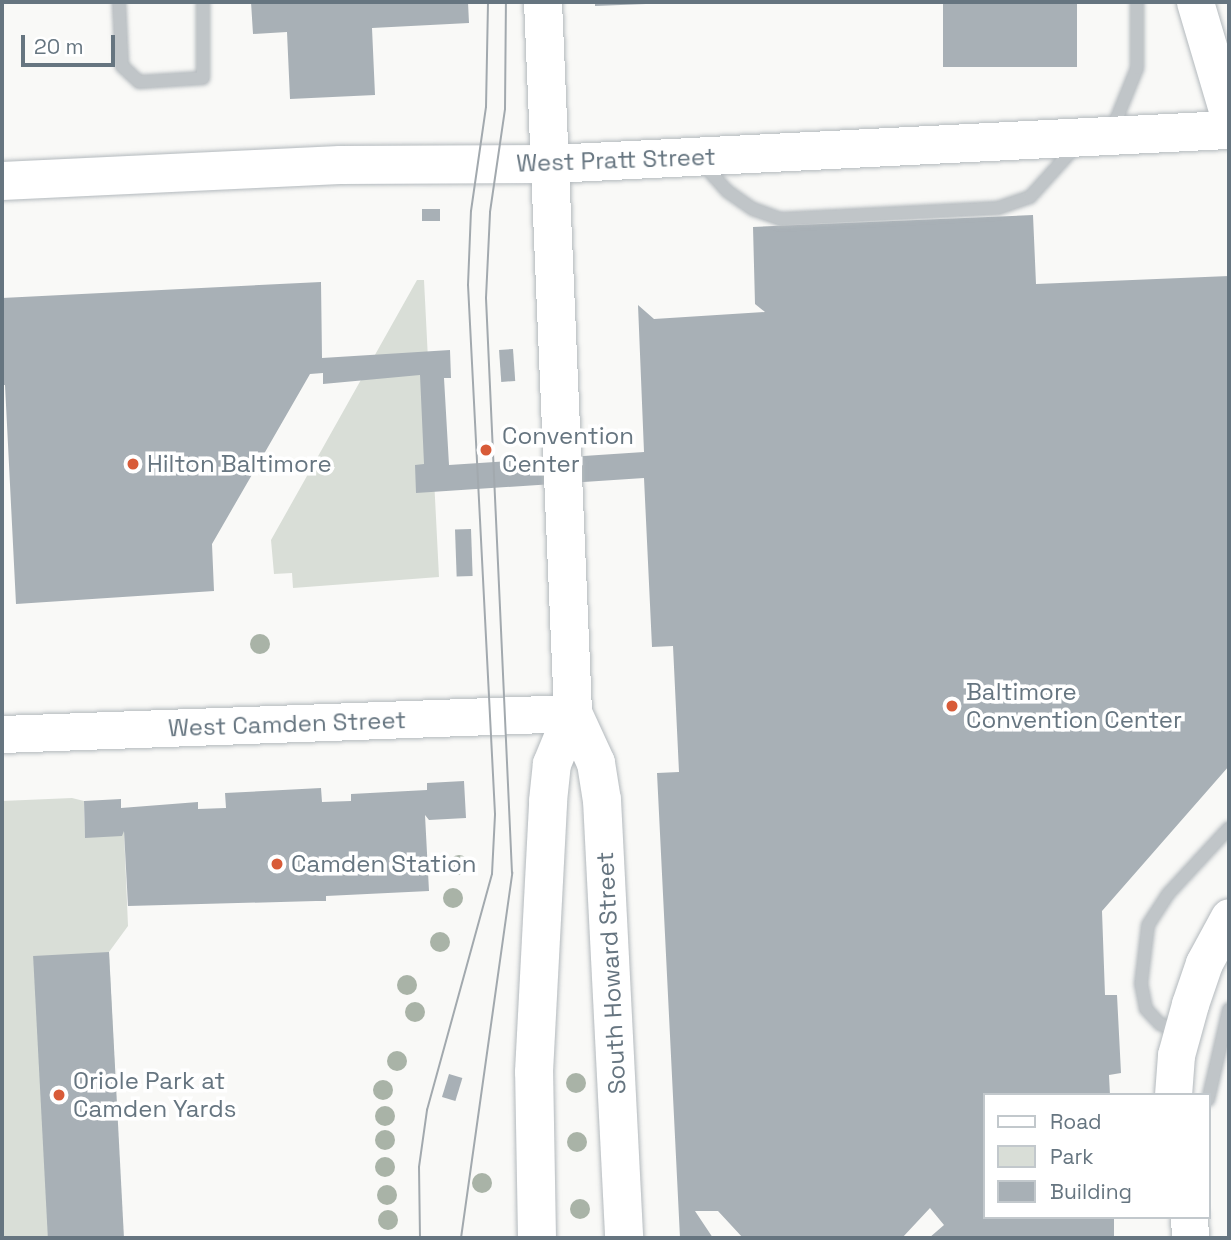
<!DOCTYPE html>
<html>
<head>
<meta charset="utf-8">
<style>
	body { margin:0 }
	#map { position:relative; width:1231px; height:1240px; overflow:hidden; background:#f9f9f7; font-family:"Space Grotesk",sans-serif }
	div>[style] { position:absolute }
	.green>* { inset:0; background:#d9ded7 }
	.building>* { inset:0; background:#a8b0b6; transform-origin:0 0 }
	.roads { filter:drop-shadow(0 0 2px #b3b9bd) drop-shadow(0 0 2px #b3b9bd) }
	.lane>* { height:12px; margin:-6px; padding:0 6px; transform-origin:6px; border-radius:6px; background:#c0c5c8 }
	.secondary>* { height:37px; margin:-18.5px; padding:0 18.5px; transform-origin:18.5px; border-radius:18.5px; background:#fff }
	.primary>* { height:38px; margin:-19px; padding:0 19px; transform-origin:19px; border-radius:19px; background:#fff }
	.tram>* { height:2px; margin:-1px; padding:0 1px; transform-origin:1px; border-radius:1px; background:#a2a9ae }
	.trees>* { width:20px; height:20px; margin:-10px; border-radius:50%; background:#a9b3a7 }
	.dots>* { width:19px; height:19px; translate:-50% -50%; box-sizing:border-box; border:4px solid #fff; border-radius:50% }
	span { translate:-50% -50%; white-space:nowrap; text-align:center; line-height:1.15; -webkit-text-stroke:7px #fff; paint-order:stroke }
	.street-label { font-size:24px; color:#667580 }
	.poi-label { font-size:24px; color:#667580 }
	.left { translate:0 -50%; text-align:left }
	.frame { position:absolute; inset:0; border:4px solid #667580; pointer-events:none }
	.legend { position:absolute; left:983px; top:1093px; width:228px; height:126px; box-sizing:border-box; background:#fff; border:2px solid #c2c8cc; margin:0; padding:9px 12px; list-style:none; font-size:21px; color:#667580 }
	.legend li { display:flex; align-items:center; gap:14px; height:35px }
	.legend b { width:35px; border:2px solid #c2c8cc }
	.scale { position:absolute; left:21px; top:35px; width:94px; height:32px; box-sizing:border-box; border:4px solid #667580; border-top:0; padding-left:9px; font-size:21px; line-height:24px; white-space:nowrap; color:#667580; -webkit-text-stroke:5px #fff; paint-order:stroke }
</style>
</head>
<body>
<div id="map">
	<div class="green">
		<div style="clip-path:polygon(417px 280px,424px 280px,439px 577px,293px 588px,292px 573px,274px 574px,271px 540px)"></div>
		<div style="clip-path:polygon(72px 798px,84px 801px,85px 837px,124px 831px,128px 926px,109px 952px,123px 1238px,2px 1238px,2px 801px)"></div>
	</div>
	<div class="building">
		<div style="clip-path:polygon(251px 2px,468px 2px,469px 23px,372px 28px,375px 95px,290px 99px,287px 32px,253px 34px)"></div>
		<div style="clip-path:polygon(595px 2px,646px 2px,646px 4px,595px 6px)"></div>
		<div style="left:943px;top:2px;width:134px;height:65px"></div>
		<div style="left:422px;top:209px;width:18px;height:12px"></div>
		<div style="clip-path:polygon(1033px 215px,1036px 284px,1229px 276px,1229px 766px,1102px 911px,1105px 995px,1117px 995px,1121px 1073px,1109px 1075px,1110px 1095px,984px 1095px,984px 1217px,1114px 1217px,1114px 1238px,929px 1238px,944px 1225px,930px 1208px,902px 1238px,743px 1238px,718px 1211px,695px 1211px,713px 1238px,680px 1238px,657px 773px,679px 772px,673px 646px,652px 647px,644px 478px,416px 493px,415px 465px,424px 464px,420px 375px,323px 384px,323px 373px,310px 374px,212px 544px,214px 591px,16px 604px,5px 385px,2px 385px,2px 298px,321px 282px,322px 358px,450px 350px,451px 378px,444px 378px,449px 465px,644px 452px,638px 305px,654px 319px,765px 312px,755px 304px,753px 227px)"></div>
		<div style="left:513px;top:349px;width:32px;height:14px;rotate:86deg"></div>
		<div style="left:471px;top:529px;width:47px;height:16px;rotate:88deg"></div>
		<div style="clip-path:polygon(464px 781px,466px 818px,429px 820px,425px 815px,429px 891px,326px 896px,326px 901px,316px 901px,128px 906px,124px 831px,122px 836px,85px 838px,84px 801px,121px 799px,121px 808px,198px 802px,198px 809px,226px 808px,225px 793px,321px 788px,322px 802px,351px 801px,351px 794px,427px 790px,427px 783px)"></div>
		<div style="left:109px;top:952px;width:286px;height:76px;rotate:87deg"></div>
		<div style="left:449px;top:1074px;width:14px;height:24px;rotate:17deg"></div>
	</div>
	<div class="roads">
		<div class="lane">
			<div style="left:119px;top:2px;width:64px;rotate:87.3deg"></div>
			<div style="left:122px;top:66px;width:23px;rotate:43deg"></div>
			<div style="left:139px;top:82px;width:64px;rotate:-3.6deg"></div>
			<div style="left:203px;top:78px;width:76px;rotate:-90deg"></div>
			<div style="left:1112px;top:130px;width:67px;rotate:-68deg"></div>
			<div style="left:1137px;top:68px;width:66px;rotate:-90deg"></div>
			<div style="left:701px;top:162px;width:39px;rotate:48deg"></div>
			<div style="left:727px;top:191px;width:32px;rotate:35deg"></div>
			<div style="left:753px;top:209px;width:29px;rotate:20deg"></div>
			<div style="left:780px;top:219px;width:218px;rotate:-2.9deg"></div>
			<div style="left:998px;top:208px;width:34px;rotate:-19deg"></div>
			<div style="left:1030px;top:197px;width:69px;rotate:-48deg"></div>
			<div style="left:1178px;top:1030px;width:19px;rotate:-162deg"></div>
			<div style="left:1160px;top:1024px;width:21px;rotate:-133deg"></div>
			<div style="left:1146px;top:1009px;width:25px;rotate:-101deg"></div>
			<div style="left:1141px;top:984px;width:59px;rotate:-83.2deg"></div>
			<div style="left:1148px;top:925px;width:38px;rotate:-57deg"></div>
			<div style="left:1169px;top:893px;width:88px;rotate:-47.3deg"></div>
			<div style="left:1208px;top:1100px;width:93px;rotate:-77deg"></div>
		</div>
		<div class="secondary">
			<div style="left:1195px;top:2px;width:120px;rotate:73.5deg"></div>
			<div style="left:2px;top:734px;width:571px;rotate:-2.11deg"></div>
			<div style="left:1173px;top:1095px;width:40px;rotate:-85.7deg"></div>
			<div style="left:1176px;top:1055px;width:53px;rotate:-74.6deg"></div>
			<div style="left:1190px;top:1004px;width:43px;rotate:-71.1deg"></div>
			<div style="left:1204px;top:963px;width:52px;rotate:-61.5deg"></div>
			<div style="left:1189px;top:1217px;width:21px;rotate:87deg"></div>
		</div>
		<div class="primary">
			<div style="left:543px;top:2px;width:712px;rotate:87.58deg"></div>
			<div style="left:573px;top:713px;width:55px;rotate:65.3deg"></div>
			<div style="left:596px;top:763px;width:37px;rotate:81deg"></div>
			<div style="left:602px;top:800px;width:439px;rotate:87.1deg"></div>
			<div style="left:2px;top:181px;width:338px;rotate:-2.7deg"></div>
			<div style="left:340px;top:165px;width:212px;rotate:-0.3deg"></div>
			<div style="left:552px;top:164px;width:678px;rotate:-2.88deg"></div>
			<div style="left:537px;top:1238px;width:166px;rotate:-91deg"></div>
			<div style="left:534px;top:1072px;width:271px;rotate:-87deg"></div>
			<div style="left:548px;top:801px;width:37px;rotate:-84deg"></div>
			<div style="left:552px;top:764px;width:55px;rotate:-67.6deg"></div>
		</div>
	</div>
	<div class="tram">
		<div style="left:420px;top:1238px;width:71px;rotate:-90.8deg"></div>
		<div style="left:419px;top:1167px;width:58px;rotate:-82deg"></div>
		<div style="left:427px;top:1110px;width:245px;rotate:-74.6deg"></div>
		<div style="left:492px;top:874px;width:60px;rotate:-87.1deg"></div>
		<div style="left:495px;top:814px;width:530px;rotate:-92.92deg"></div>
		<div style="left:468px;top:285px;width:74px;rotate:-87.7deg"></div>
		<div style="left:471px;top:211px;width:105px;rotate:-81.8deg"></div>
		<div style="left:486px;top:107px;width:105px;rotate:-88.9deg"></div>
		<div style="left:461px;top:1238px;width:369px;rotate:-82deg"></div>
		<div style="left:512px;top:873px;width:576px;rotate:-92.59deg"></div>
		<div style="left:486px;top:298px;width:86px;rotate:-87.3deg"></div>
		<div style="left:490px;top:212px;width:104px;rotate:-81.7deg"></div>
		<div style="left:505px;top:109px;width:107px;rotate:-89.5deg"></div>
	</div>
	<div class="trees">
		<div style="left:260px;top:644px"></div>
		<div style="left:459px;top:865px"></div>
		<div style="left:453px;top:898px"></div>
		<div style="left:440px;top:942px"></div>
		<div style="left:407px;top:985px"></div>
		<div style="left:415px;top:1012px"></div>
		<div style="left:397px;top:1061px"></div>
		<div style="left:576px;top:1083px"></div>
		<div style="left:383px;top:1090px"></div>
		<div style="left:385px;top:1116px"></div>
		<div style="left:385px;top:1140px"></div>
		<div style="left:577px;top:1142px"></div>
		<div style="left:385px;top:1167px"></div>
		<div style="left:482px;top:1183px"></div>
		<div style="left:387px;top:1195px"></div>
		<div style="left:580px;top:1209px"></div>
		<div style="left:388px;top:1220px"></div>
	</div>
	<div class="dots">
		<div style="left:486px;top:450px;background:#d85b38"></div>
		<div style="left:133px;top:464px;background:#d85b38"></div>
		<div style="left:952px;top:706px;background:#d85b38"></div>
		<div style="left:277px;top:864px;background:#d85b38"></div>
		<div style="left:59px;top:1095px;background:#d85b38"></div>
	</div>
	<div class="street-label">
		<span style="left:616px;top:160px;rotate:-2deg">West Pratt Street</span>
		<span style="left:287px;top:724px;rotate:-2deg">West Camden Street</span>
		<span style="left:611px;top:973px;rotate:-93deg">South Howard Street</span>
	</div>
	<div class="poi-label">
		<span class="left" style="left:502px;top:450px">Convention<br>Center</span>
		<span class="left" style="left:147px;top:464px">Hilton Baltimore</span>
		<span class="left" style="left:966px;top:706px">Baltimore<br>Convention Center</span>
		<span class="left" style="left:291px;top:864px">Camden Station</span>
		<span class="left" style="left:73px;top:1095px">Oriole Park at<br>Camden Yards</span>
	</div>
	<div class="frame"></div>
	<ul class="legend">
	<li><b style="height:9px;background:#fff"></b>Road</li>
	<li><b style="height:19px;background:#d9ded7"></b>Park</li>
	<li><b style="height:19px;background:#a8b0b6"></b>Building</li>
	</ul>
	<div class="scale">20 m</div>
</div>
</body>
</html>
